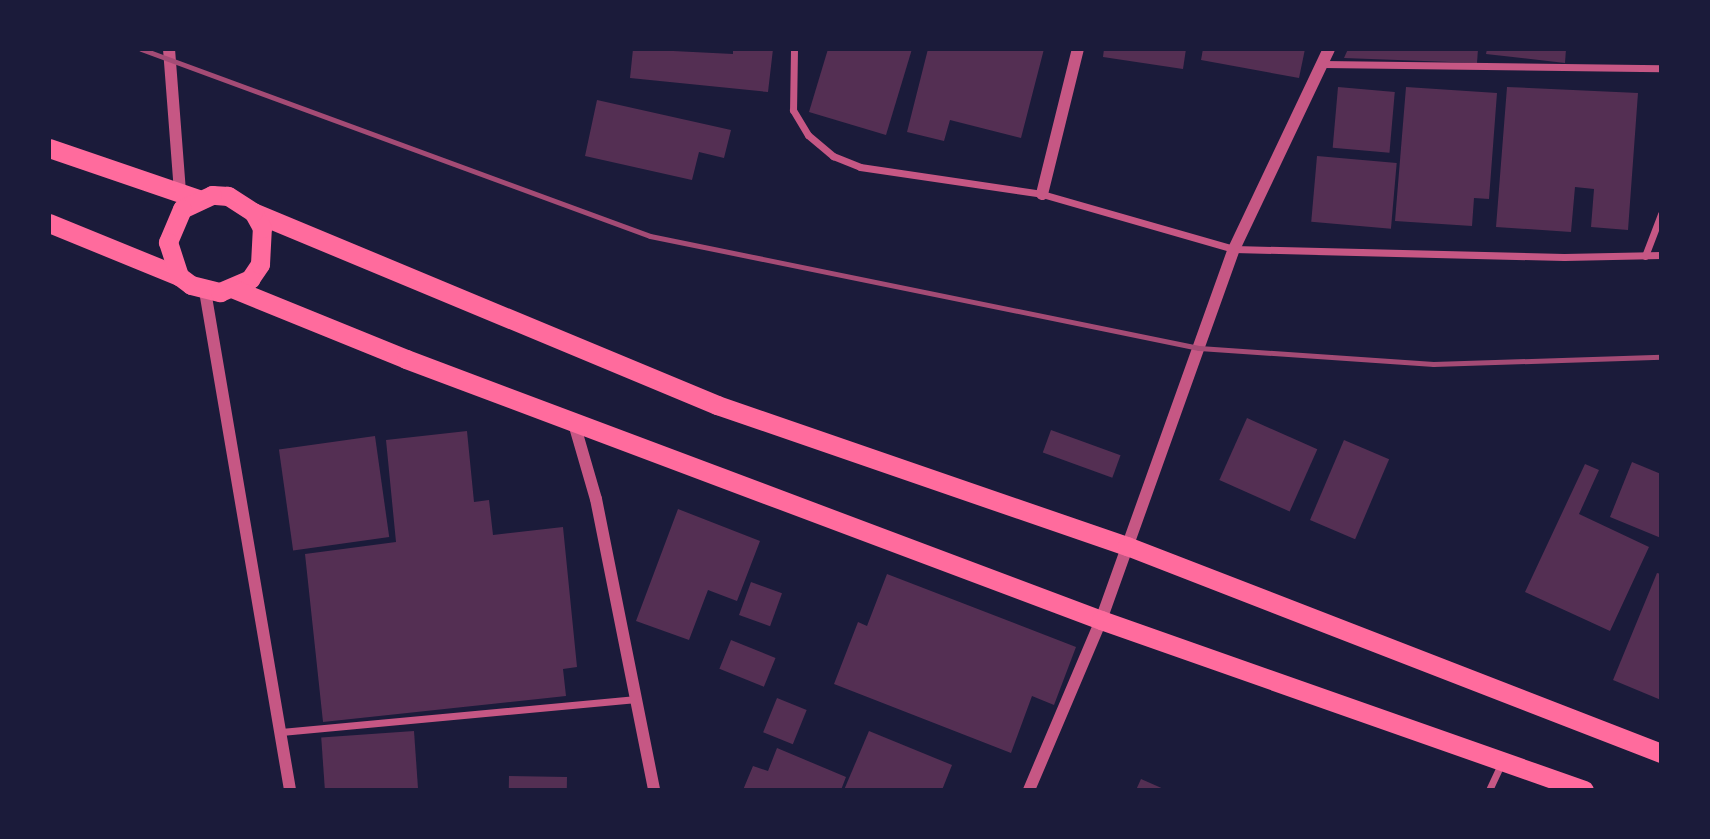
<!DOCTYPE html>
<html>
<head>
<meta charset="utf-8">
<style>
	body { margin:0 }
	#map { position:relative; width:1710px; height:839px; overflow:hidden; background:#1b1b3a; font-family:Poppins,sans-serif }
	div>[style] { position:absolute }
	.building>* { inset:0; background:#542f53; transform-origin:0 0 }
	.minor>* { height:7px; margin:-3.5px; padding:0 3.5px; transform-origin:3.5px; border-radius:3.5px; background:#c65784 }
	.tertiary>* { height:12px; margin:-6px; padding:0 6px; transform-origin:6px; border-radius:6px; background:#c65784 }
	.trunk>* { height:19px; margin:-9.5px; padding:0 9.5px; transform-origin:9.5px; border-radius:9.5px; background:#ff6b9d }
	.rail>* { height:5px; margin:-2.5px; padding:0 2.5px; transform-origin:2.5px; border-radius:2.5px; background:#a44b75 }
	span { translate:-50% -50%; white-space:nowrap; text-align:center; line-height:1.15; -webkit-text-stroke:5px #1b1b3a; paint-order:stroke }
	.frame { position:absolute; inset:0; border:51px solid #1b1b3a; pointer-events:none }
</style>
</head>
<body>
<div id="map">
	<div class="building">
		<div style="clip-path:polygon(633px 49px,733px 54px,733px 49px,773px 49px,768px 92px,630px 78px)"></div>
		<div style="clip-path:polygon(828px 49px,912px 49px,886px 135px,809px 112px)"></div>
		<div style="clip-path:polygon(928px 49px,1044px 49px,1021px 138px,950px 120px,944px 141px,907px 132px)"></div>
		<div style="clip-path:polygon(1104px 49px,1186px 49px,1183px 69px,1103px 57px)"></div>
		<div style="clip-path:polygon(1203px 49px,1305px 49px,1299px 78px,1201px 60px)"></div>
		<div style="clip-path:polygon(1348px 49px,1478px 49px,1477px 63px,1344px 58px)"></div>
		<div style="clip-path:polygon(1487px 49px,1566px 49px,1565px 63px,1486px 54px)"></div>
		<div style="left:1338px;top:87px;width:57px;height:61px;rotate:5deg"></div>
		<div style="clip-path:polygon(1406px 87px,1497px 93px,1489px 199px,1474px 198px,1472px 226px,1395px 221px)"></div>
		<div style="clip-path:polygon(1507px 87px,1638px 93px,1628px 230px,1591px 227px,1594px 189px,1575px 187px,1571px 232px,1496px 227px)"></div>
		<div style="clip-path:polygon(597px 100px,731px 130px,724px 158px,699px 152px,692px 180px,585px 156px)"></div>
		<div style="left:1317px;top:156px;width:80px;height:66px;rotate:5deg"></div>
		<div style="left:1247px;top:418px;width:77px;height:68px;rotate:24deg"></div>
		<div style="left:1051px;top:430px;width:74px;height:24px;rotate:20deg"></div>
		<div style="clip-path:polygon(467px 431px,474px 502px,489px 500px,493px 535px,563px 527px,577px 667px,563px 669px,566px 696px,323px 722px,305px 554px,396px 542px,386px 440px)"></div>
		<div style="left:375px;top:436px;width:102px;height:97px;rotate:82deg"></div>
		<div style="left:1344px;top:440px;width:49px;height:87px;rotate:23deg"></div>
		<div style="clip-path:polygon(1632px 462px,1661px 474px,1661px 538px,1610px 517px)"></div>
		<div style="clip-path:polygon(1585px 464px,1599px 470px,1579px 514px,1649px 547px,1610px 631px,1525px 592px)"></div>
		<div style="clip-path:polygon(678px 509px,760px 541px,737px 601px,708px 590px,689px 640px,636px 621px)"></div>
		<div style="clip-path:polygon(1657px 573px,1661px 574px,1661px 700px,1613px 680px)"></div>
		<div style="clip-path:polygon(887px 574px,1076px 647px,1054px 705px,1032px 696px,1011px 753px,834px 684px,858px 622px,867px 626px)"></div>
		<div style="left:751px;top:582px;width:33px;height:35px;rotate:20deg"></div>
		<div style="left:731px;top:640px;width:48px;height:31px;rotate:22deg"></div>
		<div style="left:777px;top:698px;width:32px;height:37px;rotate:22deg"></div>
		<div style="left:414px;top:731px;width:59px;height:93px;rotate:86deg"></div>
		<div style="clip-path:polygon(869px 731px,952px 765px,942px 790px,844px 790px)"></div>
		<div style="clip-path:polygon(777px 748px,846px 777px,841px 790px,743px 790px,753px 766px,768px 771px)"></div>
		<div style="left:509px;top:776px;width:58px;height:14px;rotate:1deg"></div>
		<div style="clip-path:polygon(1141px 779px,1166px 790px,1136px 790px)"></div>
	</div>
	<div class="minor">
		<div style="left:794px;top:49px;width:61px;rotate:90.9deg"></div>
		<div style="left:793px;top:110px;width:29px;rotate:59deg"></div>
		<div style="left:808px;top:135px;width:33px;rotate:40deg"></div>
		<div style="left:833px;top:156px;width:29px;rotate:22deg"></div>
		<div style="left:860px;top:167px;width:184px;rotate:8.4deg"></div>
		<div style="left:1042px;top:194px;width:200px;rotate:16deg"></div>
		<div style="left:1234px;top:249px;width:330px;rotate:1.4deg"></div>
		<div style="left:1564px;top:257px;width:97px;rotate:-1.2deg"></div>
		<div style="left:1323px;top:64px;width:338px;rotate:0.7deg"></div>
		<div style="left:1645px;top:256px;width:45px;rotate:-69.1deg"></div>
		<div style="left:281px;top:732px;width:357px;rotate:-5.3deg"></div>
		<div style="left:1489px;top:790px;width:31px;rotate:-65deg"></div>
	</div>
	<div class="tertiary">
		<div style="left:169px;top:49px;width:144px;rotate:85.6deg"></div>
		<div style="left:1042px;top:194px;width:149px;rotate:-76.1deg"></div>
		<div style="left:205px;top:291px;width:506px;rotate:80.33deg"></div>
		<div style="left:573px;top:420px;width:82px;rotate:73.8deg"></div>
		<div style="left:596px;top:499px;width:297px;rotate:78.7deg"></div>
		<div style="left:1029px;top:790px;width:185px;rotate:-67deg"></div>
		<div style="left:1101px;top:620px;width:394px;rotate:-70.3deg"></div>
		<div style="left:1234px;top:249px;width:221px;rotate:-64.6deg"></div>
	</div>
	<div class="trunk">
		<div style="left:49px;top:148px;width:157px;rotate:18.9deg"></div>
		<div style="left:253px;top:212px;width:503px;rotate:22.58deg"></div>
		<div style="left:717px;top:405px;width:434px;rotate:19deg"></div>
		<div style="left:1127px;top:546px;width:573px;rotate:21.19deg"></div>
		<div style="left:49px;top:223px;width:140px;rotate:22.2deg"></div>
		<div style="left:179px;top:276px;width:15px;rotate:37deg"></div>
		<div style="left:191px;top:285px;width:30px;rotate:14deg"></div>
		<div style="left:220px;top:292px;width:33px;rotate:-23deg"></div>
		<div style="left:250px;top:279px;width:18px;rotate:-56deg"></div>
		<div style="left:260px;top:264px;width:36px;rotate:-87deg"></div>
		<div style="left:262px;top:228px;width:18px;rotate:-119deg"></div>
		<div style="left:253px;top:212px;width:30px;rotate:-147deg"></div>
		<div style="left:228px;top:196px;width:16px;rotate:-176deg"></div>
		<div style="left:212px;top:195px;width:33px;rotate:155deg"></div>
		<div style="left:182px;top:209px;width:36px;rotate:113deg"></div>
		<div style="left:168px;top:242px;width:36px;rotate:72deg"></div>
		<div style="left:234px;top:289px;width:186px;rotate:22.1deg"></div>
		<div style="left:406px;top:359px;width:742px;rotate:20.58deg"></div>
		<div style="left:1101px;top:620px;width:512px;rotate:19.39deg"></div>
	</div>
	<div class="rail">
		<div style="left:141px;top:49px;width:542px;rotate:20.17deg"></div>
		<div style="left:650px;top:236px;width:560px;rotate:11.53deg"></div>
		<div style="left:1199px;top:348px;width:235px;rotate:3.9deg"></div>
		<div style="left:1433px;top:364px;width:228px;rotate:-1.8deg"></div>
	</div>
	<div class="frame"></div>
</div>
</body>
</html>
